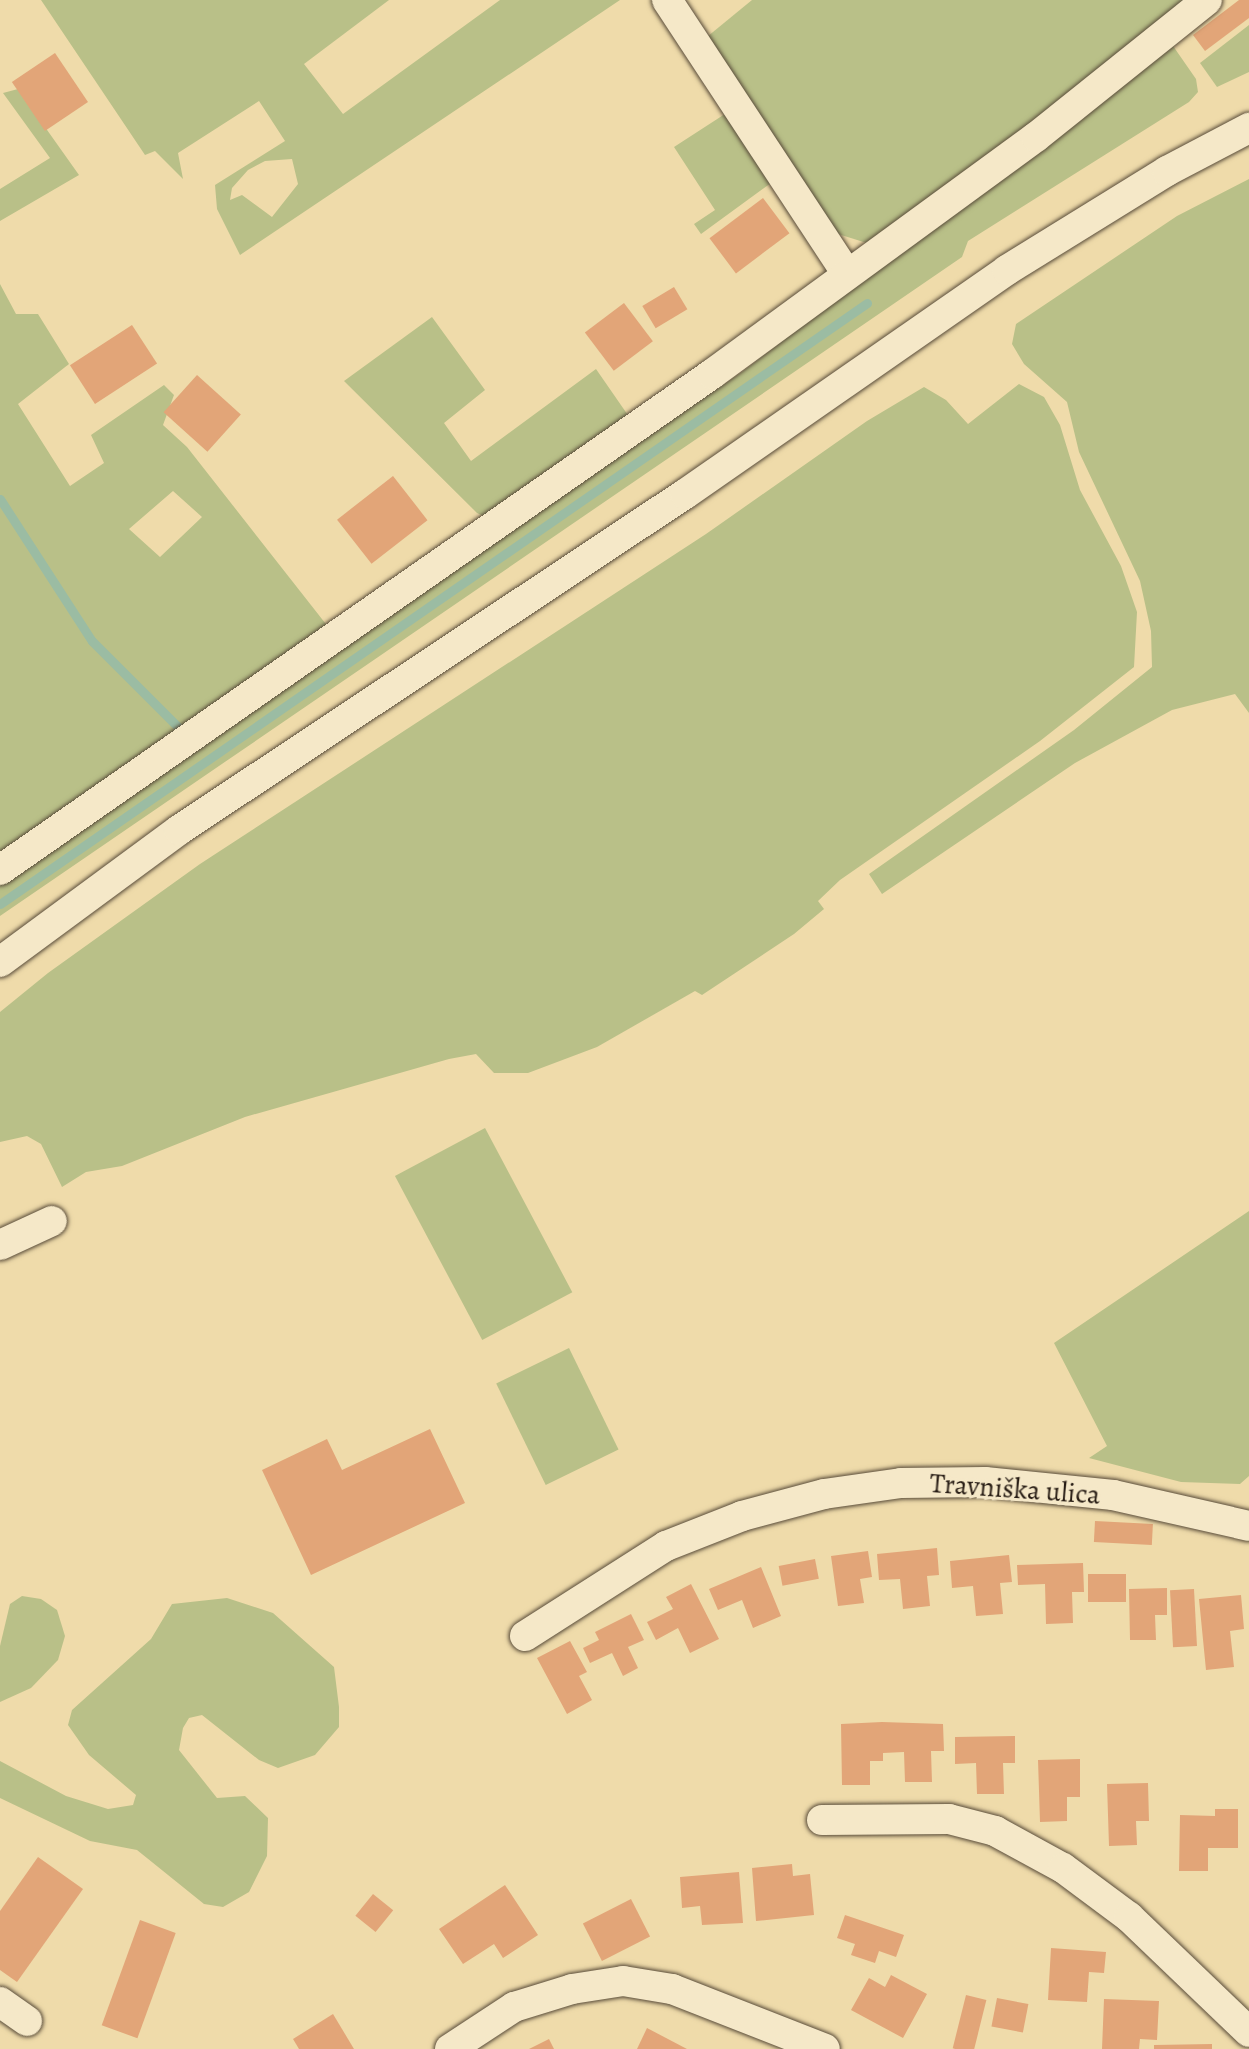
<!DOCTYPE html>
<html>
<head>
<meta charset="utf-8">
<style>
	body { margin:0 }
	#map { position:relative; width:1249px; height:2049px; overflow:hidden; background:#efdbaa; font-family:Alegreya,serif }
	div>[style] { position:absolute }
	.green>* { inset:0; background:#b9c088; transform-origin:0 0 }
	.stream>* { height:9px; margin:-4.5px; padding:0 4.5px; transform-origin:4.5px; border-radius:4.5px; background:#9bbca3 }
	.building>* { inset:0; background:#e2a578; transform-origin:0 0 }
	.roads { filter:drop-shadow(0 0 2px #584b39) drop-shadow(0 0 2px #584b39) }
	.minor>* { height:30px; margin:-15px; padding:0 15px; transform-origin:15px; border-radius:15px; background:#f5e8c8 }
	span { translate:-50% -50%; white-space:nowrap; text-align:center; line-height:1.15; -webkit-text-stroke:6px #f5e8c8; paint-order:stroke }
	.street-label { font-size:28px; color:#261b13 }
</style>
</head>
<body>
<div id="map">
	<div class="green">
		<div style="clip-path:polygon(evenodd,41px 0,389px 0,304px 64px,343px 114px,500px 0,620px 0,240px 255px,217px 209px,215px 185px,285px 141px,259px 101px,178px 153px,183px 179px,155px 151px,145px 155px,41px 0,292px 159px,298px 184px,272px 217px,242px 195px,230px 200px,232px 188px,248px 170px,265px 161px,292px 159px)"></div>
		<div style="clip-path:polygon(752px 0,1185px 0,1127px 54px,870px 244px,838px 234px,702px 41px)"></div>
		<div style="clip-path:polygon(1249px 25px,1249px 72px,1217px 87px,1200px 63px)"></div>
		<div style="clip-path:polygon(1171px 43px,1196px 79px,1198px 92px,1189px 102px,968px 241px,962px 257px,0 916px,0 882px,742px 372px)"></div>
		<div style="clip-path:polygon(18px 89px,79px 175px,0 221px,0 189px,50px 158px,3px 93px)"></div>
		<div style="clip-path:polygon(728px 112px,771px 183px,701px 234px,694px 224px,715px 210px,674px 147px)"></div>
		<div style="clip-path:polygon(1249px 179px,1249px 713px,1235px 694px,1172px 710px,1075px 763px,882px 894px,869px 874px,1074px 730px,1152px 667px,1151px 631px,1140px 581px,1079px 452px,1067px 402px,1024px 364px,1012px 344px,1016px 324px,1177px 216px)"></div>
		<div style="clip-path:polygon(evenodd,0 284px,16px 314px,38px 314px,69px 364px,18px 404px,70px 486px,104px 463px,91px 435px,164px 385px,174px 395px,163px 425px,187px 447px,329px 628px,0 856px,0 284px,173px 491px,202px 517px,160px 557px,129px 529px,173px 491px)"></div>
		<div style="clip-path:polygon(432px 317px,485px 390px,444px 423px,471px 461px,596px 369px,632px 421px,492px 520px,477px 513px,344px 381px)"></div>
		<div style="clip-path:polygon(1019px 384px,1044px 397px,1060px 425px,1080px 490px,1121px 566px,1137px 612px,1134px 667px,1040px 741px,840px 880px,818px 901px,824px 909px,794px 934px,702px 995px,695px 991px,597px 1047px,528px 1073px,494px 1073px,476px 1054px,449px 1059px,245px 1117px,122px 1166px,86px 1172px,62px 1187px,41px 1144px,27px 1136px,0 1142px,0 1012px,48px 973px,200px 864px,706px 534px,867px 421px,924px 387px,946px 400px,968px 424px)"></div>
		<div style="left:485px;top:1128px;width:186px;height:102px;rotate:62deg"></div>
		<div style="clip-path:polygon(1249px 1211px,1249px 1476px,1240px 1484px,1181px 1482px,1089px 1458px,1107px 1446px,1054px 1343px)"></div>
		<div style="left:569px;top:1348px;width:113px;height:81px;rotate:64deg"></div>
		<div style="clip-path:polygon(22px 1596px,41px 1599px,57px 1610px,65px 1636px,58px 1660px,31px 1688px,0 1702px,0 1646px,10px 1604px)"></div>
		<div style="clip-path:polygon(227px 1598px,273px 1613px,334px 1667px,339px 1707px,339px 1727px,315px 1755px,278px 1768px,259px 1760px,202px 1715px,189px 1718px,183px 1728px,179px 1750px,217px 1798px,245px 1796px,268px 1818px,267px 1856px,249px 1892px,223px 1907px,204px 1904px,137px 1850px,90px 1841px,0 1798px,0 1761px,66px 1796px,108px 1809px,133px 1805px,136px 1795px,89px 1755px,68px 1725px,72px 1710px,151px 1639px,172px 1604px)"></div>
	</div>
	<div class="stream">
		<div style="left:0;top:499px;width:169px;rotate:57.1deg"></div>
		<div style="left:92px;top:641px;width:133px;rotate:45deg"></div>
		<div style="left:0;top:904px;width:1055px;rotate:-34.73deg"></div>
	</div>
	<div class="building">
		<div style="clip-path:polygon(1239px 0,1249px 0,1249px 18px,1205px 51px,1193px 35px)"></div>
		<div style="left:55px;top:53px;width:59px;height:52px;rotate:56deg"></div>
		<div style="left:763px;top:198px;width:44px;height:67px;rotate:53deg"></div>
		<div style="left:674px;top:287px;width:26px;height:37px;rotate:59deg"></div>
		<div style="left:624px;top:303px;width:48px;height:49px;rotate:53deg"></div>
		<div style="left:132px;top:325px;width:46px;height:74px;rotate:57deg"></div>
		<div style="left:197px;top:375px;width:59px;height:50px;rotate:42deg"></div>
		<div style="left:393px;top:476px;width:56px;height:71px;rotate:52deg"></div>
		<div style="clip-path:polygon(430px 1429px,465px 1503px,311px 1575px,262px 1470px,327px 1439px,342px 1470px)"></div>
		<div style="left:1095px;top:1521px;width:58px;height:21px;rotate:3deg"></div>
		<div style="clip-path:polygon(937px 1548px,939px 1575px,927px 1576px,930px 1606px,903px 1609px,900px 1579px,879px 1580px,877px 1554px)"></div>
		<div style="clip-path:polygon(868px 1551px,872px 1577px,860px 1579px,864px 1603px,838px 1606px,831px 1556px)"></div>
		<div style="clip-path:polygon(1009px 1555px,1012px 1582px,1000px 1583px,1003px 1614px,976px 1616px,973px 1586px,952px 1588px,950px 1561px)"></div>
		<div style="left:815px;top:1559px;width:20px;height:37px;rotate:79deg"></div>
		<div style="clip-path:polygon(1083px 1563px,1084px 1592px,1072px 1592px,1073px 1623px,1046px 1624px,1045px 1584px,1018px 1585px,1017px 1565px)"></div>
		<div style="clip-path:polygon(761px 1567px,781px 1616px,753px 1628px,742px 1600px,718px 1610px,709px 1589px)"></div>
		<div style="left:1088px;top:1574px;width:38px;height:28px"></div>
		<div style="clip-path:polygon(691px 1584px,719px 1639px,690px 1653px,678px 1628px,656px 1640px,647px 1622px,673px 1609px,666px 1597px)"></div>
		<div style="clip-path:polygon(1167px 1588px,1167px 1615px,1155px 1615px,1156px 1640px,1130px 1640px,1129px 1589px)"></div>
		<div style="left:1194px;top:1589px;width:57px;height:24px;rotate:87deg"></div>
		<div style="clip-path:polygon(1241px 1595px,1244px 1629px,1230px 1631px,1234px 1667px,1206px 1670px,1199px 1599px)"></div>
		<div style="clip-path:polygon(631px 1614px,644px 1640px,628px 1647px,638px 1668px,623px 1676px,612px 1653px,590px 1663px,583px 1648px,599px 1640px,595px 1632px)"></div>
		<div style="clip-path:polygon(570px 1641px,587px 1672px,579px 1676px,592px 1700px,567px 1714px,537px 1658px)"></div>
		<div style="clip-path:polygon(882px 1722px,943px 1724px,944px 1751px,931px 1751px,932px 1782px,905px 1782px,904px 1752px,883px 1753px,883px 1761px,870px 1761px,870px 1785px,842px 1785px,841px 1724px)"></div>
		<div style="clip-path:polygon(1015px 1736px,1015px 1763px,1003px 1763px,1004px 1794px,977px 1794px,976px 1763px,955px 1764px,955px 1737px)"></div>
		<div style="clip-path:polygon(1080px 1759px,1080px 1797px,1067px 1797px,1067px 1821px,1040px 1822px,1038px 1760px)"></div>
		<div style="clip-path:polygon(1148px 1783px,1149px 1821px,1136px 1821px,1137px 1845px,1109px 1846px,1107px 1784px)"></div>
		<div style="clip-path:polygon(1215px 1809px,1238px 1809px,1238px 1848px,1208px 1848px,1208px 1871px,1179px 1871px,1180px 1815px,1215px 1816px)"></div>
		<div style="clip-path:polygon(38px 1857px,83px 1889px,17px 1982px,0 1970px,0 1911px)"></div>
		<div style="clip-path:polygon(792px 1864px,793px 1876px,810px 1874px,814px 1915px,756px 1921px,752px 1868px)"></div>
		<div style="clip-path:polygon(739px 1872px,743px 1923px,702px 1925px,700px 1906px,682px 1908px,680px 1877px)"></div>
		<div style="clip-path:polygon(505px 1885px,538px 1935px,503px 1958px,494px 1944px,463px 1964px,439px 1929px)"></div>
		<div style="left:373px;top:1894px;width:26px;height:28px;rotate:39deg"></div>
		<div style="left:631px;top:1899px;width:42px;height:54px;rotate:63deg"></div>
		<div style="clip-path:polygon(845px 1915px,904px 1935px,896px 1957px,879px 1951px,875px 1963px,851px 1955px,855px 1944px,837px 1938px)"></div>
		<div style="left:140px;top:1920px;width:38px;height:112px;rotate:20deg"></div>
		<div style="clip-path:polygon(1051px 1948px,1106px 1952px,1104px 1973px,1089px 1972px,1087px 2002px,1048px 2000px)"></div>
		<div style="clip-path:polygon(891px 1975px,927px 1994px,903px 2038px,851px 2010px,869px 1978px,885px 1987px)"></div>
		<div style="left:966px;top:1995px;width:21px;height:55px;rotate:14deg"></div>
		<div style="left:997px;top:1998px;width:32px;height:29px;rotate:11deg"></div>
		<div style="clip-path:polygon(1104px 1999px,1159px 2001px,1157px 2040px,1140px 2039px,1139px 2049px,1102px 2049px)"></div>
		<div style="clip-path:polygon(333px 2014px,354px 2049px,299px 2049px,293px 2039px)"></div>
		<div style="clip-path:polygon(647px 2028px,687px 2049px,637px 2049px)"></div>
		<div style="clip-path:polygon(549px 2039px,554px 2049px,529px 2049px)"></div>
		<div style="clip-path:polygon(1212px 2044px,1212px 2049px,1154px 2049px,1154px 2045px)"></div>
	</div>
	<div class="roads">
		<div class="minor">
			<div style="left:667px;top:0;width:324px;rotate:56.7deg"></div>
			<div style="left:0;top:870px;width:868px;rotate:-34.86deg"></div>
			<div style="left:712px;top:374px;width:401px;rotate:-36.2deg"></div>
			<div style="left:1036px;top:137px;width:219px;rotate:-38.7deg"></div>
			<div style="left:0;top:962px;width:222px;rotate:-36.4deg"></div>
			<div style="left:179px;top:830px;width:607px;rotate:-33.59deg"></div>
			<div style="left:685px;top:494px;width:392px;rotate:-34.8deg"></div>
			<div style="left:1007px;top:270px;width:188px;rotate:-31.7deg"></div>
			<div style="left:1167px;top:171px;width:93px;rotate:-27.7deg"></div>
			<div style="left:0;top:1245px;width:57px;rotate:-24.8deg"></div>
			<div style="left:525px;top:1636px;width:167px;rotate:-32.6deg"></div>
			<div style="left:666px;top:1546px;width:82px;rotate:-21.5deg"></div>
			<div style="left:742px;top:1516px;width:85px;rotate:-15deg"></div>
			<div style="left:824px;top:1494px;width:78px;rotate:-8.1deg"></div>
			<div style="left:901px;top:1483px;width:84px;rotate:-0.7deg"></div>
			<div style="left:985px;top:1482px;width:129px;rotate:5.8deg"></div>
			<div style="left:1113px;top:1495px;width:139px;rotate:12.8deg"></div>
			<div style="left:822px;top:1820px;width:127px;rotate:-0.5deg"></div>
			<div style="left:949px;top:1819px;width:48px;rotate:14.6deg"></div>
			<div style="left:995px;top:1831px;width:77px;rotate:28.6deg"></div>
			<div style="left:1063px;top:1868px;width:82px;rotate:36.6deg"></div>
			<div style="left:1129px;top:1917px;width:166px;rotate:43.8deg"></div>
			<div style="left:0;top:2002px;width:33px;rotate:35deg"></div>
			<div style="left:450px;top:2049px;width:77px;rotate:-33.3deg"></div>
			<div style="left:514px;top:2007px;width:61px;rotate:-17.2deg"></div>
			<div style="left:572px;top:1989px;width:52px;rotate:-8.9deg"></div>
			<div style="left:623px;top:1981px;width:50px;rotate:9.3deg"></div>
			<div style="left:672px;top:1989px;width:164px;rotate:21.4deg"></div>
		</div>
	</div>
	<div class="street-label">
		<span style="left:1015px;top:1489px;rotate:4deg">Travniška ulica</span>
	</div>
</div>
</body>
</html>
